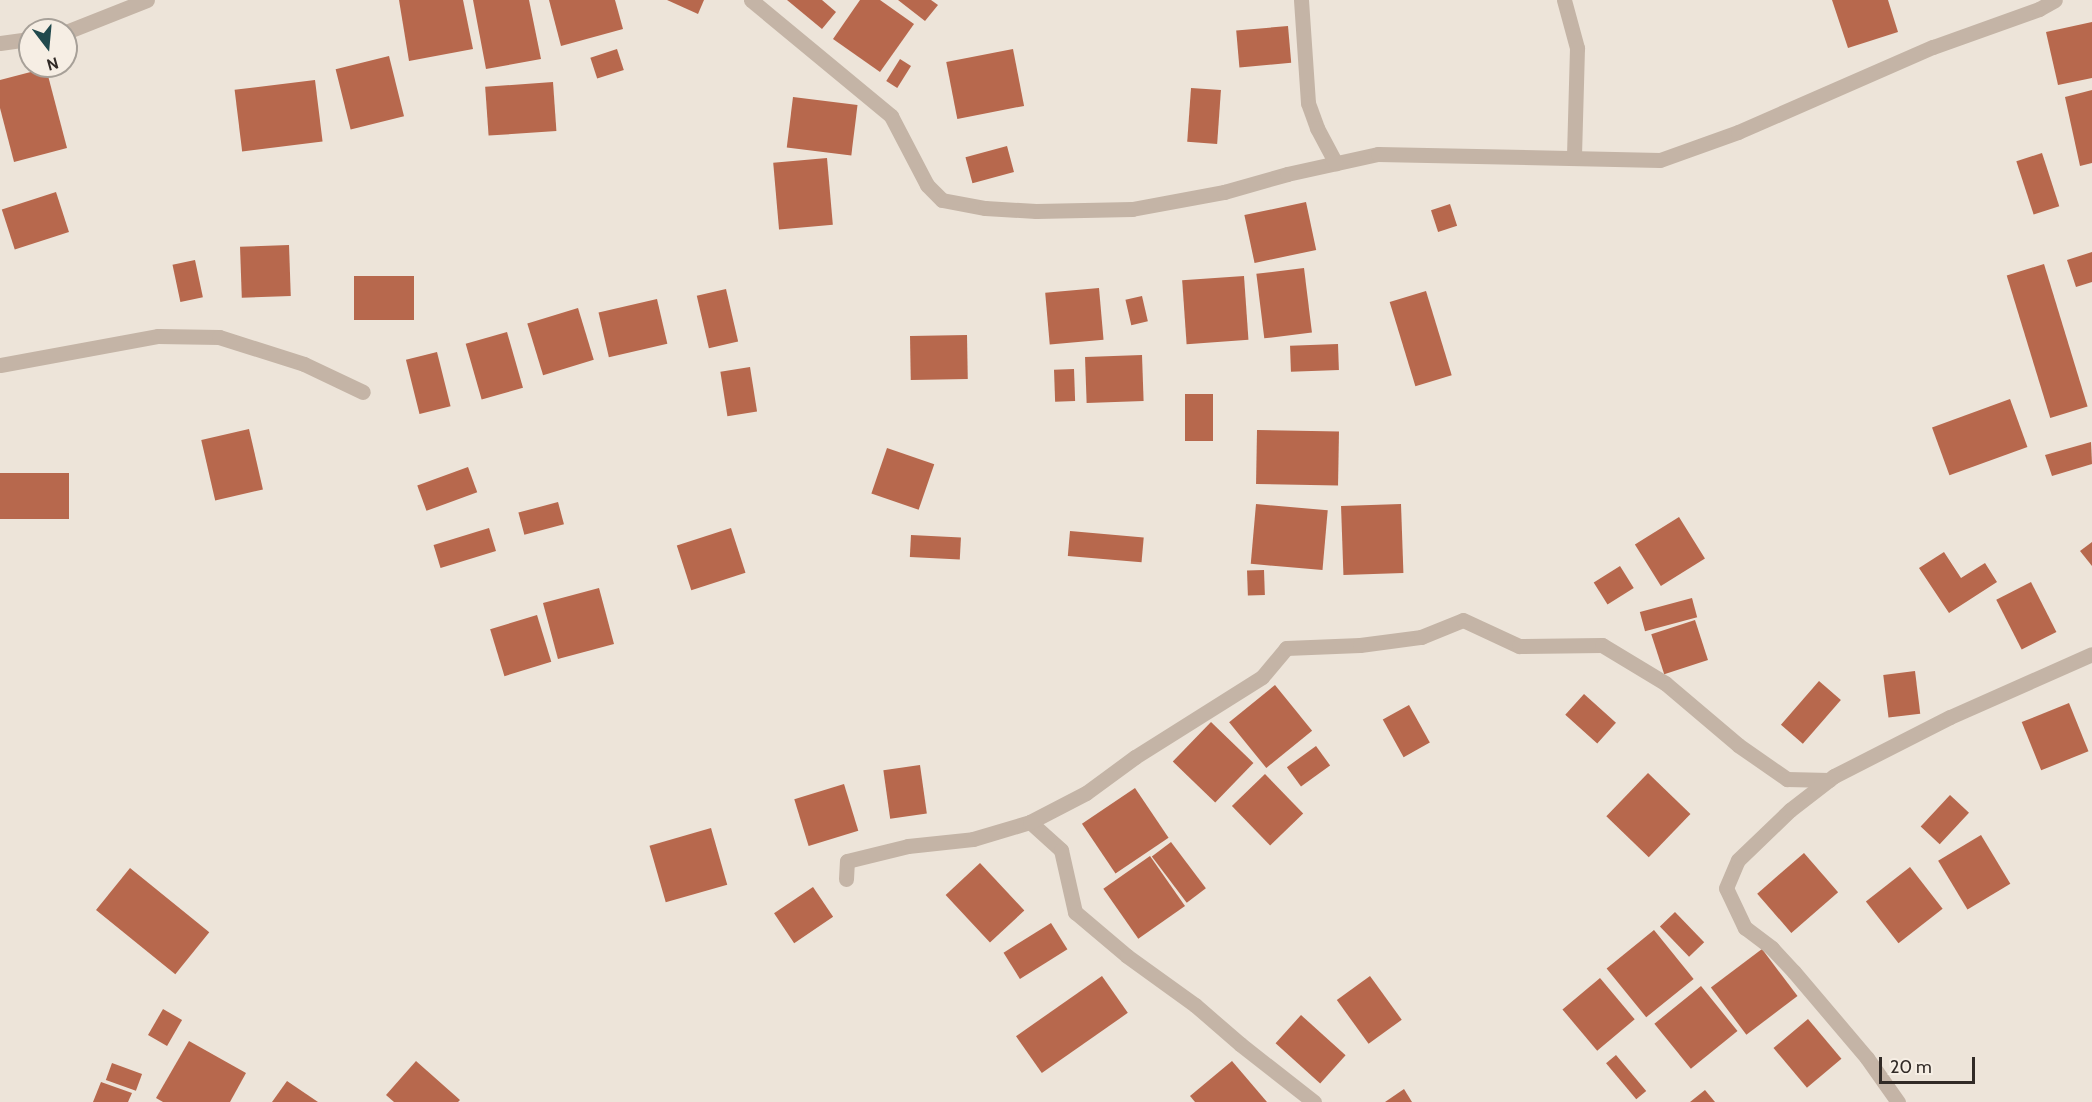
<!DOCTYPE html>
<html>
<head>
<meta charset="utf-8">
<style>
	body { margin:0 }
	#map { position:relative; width:2092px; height:1102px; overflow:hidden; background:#ede4d9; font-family:Cabin,sans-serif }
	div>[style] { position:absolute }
	.building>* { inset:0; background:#b7684d; transform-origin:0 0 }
	.street>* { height:15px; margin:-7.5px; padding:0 7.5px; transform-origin:7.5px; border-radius:7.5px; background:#c4b4a6 }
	span { translate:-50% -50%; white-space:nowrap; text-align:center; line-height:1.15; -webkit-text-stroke:6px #f6eee4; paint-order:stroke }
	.north { position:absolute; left:18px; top:18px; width:60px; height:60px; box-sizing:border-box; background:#f6eee4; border:2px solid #a7a098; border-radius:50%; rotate:164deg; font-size:16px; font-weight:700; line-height:24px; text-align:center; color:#312a26 }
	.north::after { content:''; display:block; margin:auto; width:21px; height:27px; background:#21494d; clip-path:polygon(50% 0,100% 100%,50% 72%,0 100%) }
	.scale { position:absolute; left:1879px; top:1057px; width:96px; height:27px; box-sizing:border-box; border:3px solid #312a26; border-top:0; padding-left:8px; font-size:18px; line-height:21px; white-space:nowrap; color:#312a26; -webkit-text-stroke:4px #f6eee4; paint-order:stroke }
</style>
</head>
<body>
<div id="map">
	<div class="building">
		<div style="clip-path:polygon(399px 0,463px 0,473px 49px,409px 61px)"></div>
		<div style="clip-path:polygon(473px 0,529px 0,541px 59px,486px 69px)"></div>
		<div style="clip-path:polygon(549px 0,615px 0,623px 29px,561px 46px)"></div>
		<div style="clip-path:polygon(667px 0,704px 0,698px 14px)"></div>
		<div style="clip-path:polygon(787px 0,822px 0,836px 12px,822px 29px)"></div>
		<div style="clip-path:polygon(860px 0,880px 0,914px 24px,880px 72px,833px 39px)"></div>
		<div style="clip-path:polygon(898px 0,931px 0,938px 5px,925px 21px)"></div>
		<div style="clip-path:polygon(1832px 0,1888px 0,1898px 32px,1848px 48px)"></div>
		<div style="clip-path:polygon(2092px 22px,2092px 78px,2058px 85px,2046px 32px)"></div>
		<div style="left:1288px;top:26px;width:37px;height:52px;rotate:85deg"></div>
		<div style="left:617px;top:49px;width:22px;height:28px;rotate:72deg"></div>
		<div style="left:1013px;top:49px;width:58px;height:68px;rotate:79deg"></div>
		<div style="left:389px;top:56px;width:62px;height:55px;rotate:76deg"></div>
		<div style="left:900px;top:59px;width:13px;height:26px;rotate:32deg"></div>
		<div style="clip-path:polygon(46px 68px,67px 148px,14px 162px,0 108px,0 80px)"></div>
		<div style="left:315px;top:80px;width:62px;height:81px;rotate:83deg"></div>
		<div style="left:553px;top:82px;width:49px;height:68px;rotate:86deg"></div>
		<div style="left:1191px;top:88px;width:30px;height:54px;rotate:4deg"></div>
		<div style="clip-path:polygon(2092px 90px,2092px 163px,2080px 166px,2065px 97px)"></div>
		<div style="left:793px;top:97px;width:65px;height:51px;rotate:7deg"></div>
		<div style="left:1007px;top:146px;width:27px;height:43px;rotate:75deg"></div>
		<div style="left:2042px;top:153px;width:56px;height:27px;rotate:72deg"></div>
		<div style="left:827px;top:158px;width:67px;height:54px;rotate:85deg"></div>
		<div style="left:56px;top:192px;width:42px;height:57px;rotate:72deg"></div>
		<div style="left:1306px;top:202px;width:49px;height:63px;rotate:78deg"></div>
		<div style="left:1450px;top:204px;width:23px;height:20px;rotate:72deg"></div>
		<div style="left:289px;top:245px;width:51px;height:49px;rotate:88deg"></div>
		<div style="clip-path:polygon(2092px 252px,2092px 282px,2076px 287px,2067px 260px)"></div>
		<div style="left:195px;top:260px;width:38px;height:23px;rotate:78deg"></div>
		<div style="left:2044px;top:264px;width:149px;height:39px;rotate:73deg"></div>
		<div style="left:1304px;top:268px;width:65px;height:48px;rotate:83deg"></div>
		<div style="left:354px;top:276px;width:60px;height:44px"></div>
		<div style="left:1244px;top:276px;width:64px;height:62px;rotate:86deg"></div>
		<div style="left:1099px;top:288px;width:52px;height:54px;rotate:85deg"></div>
		<div style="left:726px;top:289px;width:54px;height:30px;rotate:77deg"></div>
		<div style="left:1426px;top:291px;width:88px;height:38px;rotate:73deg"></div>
		<div style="left:1142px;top:296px;width:26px;height:17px;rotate:77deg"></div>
		<div style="left:657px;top:299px;width:46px;height:60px;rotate:77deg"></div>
		<div style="left:578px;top:308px;width:54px;height:53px;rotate:73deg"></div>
		<div style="left:507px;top:332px;width:58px;height:43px;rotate:74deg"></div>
		<div style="left:967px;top:335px;width:44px;height:57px;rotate:89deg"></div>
		<div style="left:1338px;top:344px;width:26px;height:48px;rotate:88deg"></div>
		<div style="left:437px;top:352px;width:56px;height:32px;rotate:76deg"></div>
		<div style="left:1142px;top:355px;width:46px;height:57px;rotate:88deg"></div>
		<div style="left:750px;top:367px;width:45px;height:30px;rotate:81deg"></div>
		<div style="left:1074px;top:369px;width:32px;height:20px;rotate:88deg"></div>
		<div style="left:1185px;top:394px;width:28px;height:47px"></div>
		<div style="left:2010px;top:399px;width:51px;height:83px;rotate:70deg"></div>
		<div style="left:249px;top:429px;width:62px;height:49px;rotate:77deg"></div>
		<div style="left:1257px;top:430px;width:82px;height:54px;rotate:1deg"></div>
		<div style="clip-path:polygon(2091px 442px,2092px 464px,2052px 476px,2045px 455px)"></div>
		<div style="left:887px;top:448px;width:50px;height:48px;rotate:19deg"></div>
		<div style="left:468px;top:467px;width:27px;height:54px;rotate:70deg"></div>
		<div style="left:0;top:473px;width:69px;height:46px"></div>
		<div style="left:558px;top:502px;width:23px;height:41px;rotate:75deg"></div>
		<div style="left:1256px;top:504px;width:72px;height:60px;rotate:5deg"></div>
		<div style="left:1401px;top:504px;width:69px;height:60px;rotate:88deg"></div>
		<div style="left:1679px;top:517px;width:49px;height:52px;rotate:58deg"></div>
		<div style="left:489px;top:528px;width:24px;height:58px;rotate:73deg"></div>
		<div style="left:731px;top:528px;width:47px;height:57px;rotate:72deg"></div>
		<div style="left:1070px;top:531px;width:74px;height:25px;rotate:5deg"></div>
		<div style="left:911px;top:535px;width:50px;height:22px;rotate:3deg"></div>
		<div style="clip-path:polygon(2092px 542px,2092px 566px,2080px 551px)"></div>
		<div style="clip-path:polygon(1944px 552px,1961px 578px,1985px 563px,1997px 582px,1949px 613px,1919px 568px)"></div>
		<div style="left:1620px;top:566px;width:26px;height:31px;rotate:58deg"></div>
		<div style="left:1264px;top:570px;width:25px;height:17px;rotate:88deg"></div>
		<div style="left:2031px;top:582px;width:56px;height:39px;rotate:63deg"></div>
		<div style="left:599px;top:588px;width:58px;height:58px;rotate:75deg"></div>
		<div style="left:1692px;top:598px;width:20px;height:54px;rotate:75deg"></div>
		<div style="left:537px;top:615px;width:49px;height:49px;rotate:73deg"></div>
		<div style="left:1695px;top:620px;width:42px;height:46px;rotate:72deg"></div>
		<div style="left:1915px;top:671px;width:43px;height:32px;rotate:83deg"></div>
		<div style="left:1819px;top:681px;width:29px;height:58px;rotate:41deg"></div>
		<div style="left:1275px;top:685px;width:59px;height:59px;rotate:51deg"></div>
		<div style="left:1584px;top:694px;width:43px;height:28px;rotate:42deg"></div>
		<div style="left:2069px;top:703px;width:52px;height:51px;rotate:68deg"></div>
		<div style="left:1409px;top:705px;width:43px;height:30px;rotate:61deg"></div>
		<div style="left:1211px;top:722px;width:59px;height:55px;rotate:44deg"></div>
		<div style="left:1316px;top:746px;width:24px;height:36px;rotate:54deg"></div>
		<div style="left:920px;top:765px;width:49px;height:37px;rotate:82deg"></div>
		<div style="left:1648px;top:773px;width:59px;height:60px;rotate:44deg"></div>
		<div style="left:1265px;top:774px;width:55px;height:46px;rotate:46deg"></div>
		<div style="left:844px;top:784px;width:49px;height:52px;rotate:73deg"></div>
		<div style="left:1135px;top:788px;width:60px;height:64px;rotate:56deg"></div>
		<div style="left:1950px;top:795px;width:26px;height:43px;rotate:43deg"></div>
		<div style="left:711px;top:828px;width:59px;height:64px;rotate:74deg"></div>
		<div style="left:1981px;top:835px;width:57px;height:50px;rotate:59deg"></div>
		<div style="left:1171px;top:842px;width:58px;height:24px;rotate:53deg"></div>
		<div style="left:1804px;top:853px;width:52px;height:62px;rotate:49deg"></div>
		<div style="left:1150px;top:856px;width:61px;height:57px;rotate:55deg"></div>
		<div style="left:980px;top:863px;width:65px;height:47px;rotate:47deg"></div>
		<div style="left:1910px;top:867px;width:53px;height:56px;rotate:52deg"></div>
		<div style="left:130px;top:868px;width:102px;height:54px;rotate:39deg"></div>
		<div style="left:813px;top:887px;width:36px;height:47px;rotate:56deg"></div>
		<div style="left:1675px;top:912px;width:42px;height:21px;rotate:46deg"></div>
		<div style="left:1051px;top:923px;width:31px;height:56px;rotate:58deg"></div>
		<div style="left:1654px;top:930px;width:63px;height:61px;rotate:51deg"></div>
		<div style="left:1762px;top:949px;width:59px;height:64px;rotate:53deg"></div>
		<div style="left:1102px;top:976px;width:45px;height:105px;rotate:55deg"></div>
		<div style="left:1370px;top:976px;width:54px;height:41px;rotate:54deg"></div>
		<div style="left:1600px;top:978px;width:54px;height:49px;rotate:50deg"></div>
		<div style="left:1701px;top:986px;width:58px;height:60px;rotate:51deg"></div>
		<div style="left:163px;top:1009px;width:22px;height:30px;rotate:30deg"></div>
		<div style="left:1301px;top:1015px;width:60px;height:38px;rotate:42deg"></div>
		<div style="left:1808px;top:1019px;width:52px;height:45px;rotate:50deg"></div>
		<div style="clip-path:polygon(189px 1041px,246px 1073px,230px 1102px,163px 1102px,156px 1098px)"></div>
		<div style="left:1616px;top:1055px;width:47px;height:13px;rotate:50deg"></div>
		<div style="clip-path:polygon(416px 1061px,460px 1100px,458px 1102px,394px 1102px,386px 1095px)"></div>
		<div style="clip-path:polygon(1232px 1061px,1267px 1102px,1195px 1102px,1190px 1096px)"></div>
		<div style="left:112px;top:1063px;width:32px;height:18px;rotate:20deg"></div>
		<div style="clip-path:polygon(287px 1081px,318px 1102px,272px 1102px)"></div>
		<div style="clip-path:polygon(101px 1082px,132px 1093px,128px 1102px,93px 1102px)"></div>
		<div style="clip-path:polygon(1404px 1089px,1412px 1102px,1385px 1102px)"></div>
		<div style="clip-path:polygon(1705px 1090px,1715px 1102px,1690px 1102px)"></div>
	</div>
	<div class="street">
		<div style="left:751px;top:0;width:182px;rotate:39.6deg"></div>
		<div style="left:891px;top:116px;width:78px;rotate:62.4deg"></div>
		<div style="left:927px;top:185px;width:21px;rotate:45deg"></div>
		<div style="left:942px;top:200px;width:44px;rotate:10.5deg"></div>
		<div style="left:985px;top:208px;width:51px;rotate:3.4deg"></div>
		<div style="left:1036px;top:211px;width:96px;rotate:-1.2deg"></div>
		<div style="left:1132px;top:209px;width:94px;rotate:-10.5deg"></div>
		<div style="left:1224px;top:192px;width:66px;rotate:-15.9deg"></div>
		<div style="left:1287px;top:174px;width:93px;rotate:-12.4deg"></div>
		<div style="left:1378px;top:154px;width:282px;rotate:1.2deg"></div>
		<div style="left:1660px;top:160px;width:83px;rotate:-19.7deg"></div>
		<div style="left:1738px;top:132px;width:213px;rotate:-23.6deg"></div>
		<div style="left:1933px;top:47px;width:113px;rotate:-19.7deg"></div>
		<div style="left:2039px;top:9px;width:18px;rotate:-29deg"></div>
		<div style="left:1301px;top:0;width:103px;rotate:86.1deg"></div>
		<div style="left:1308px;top:103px;width:27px;rotate:70deg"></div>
		<div style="left:1317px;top:128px;width:40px;rotate:62deg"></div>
		<div style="left:1564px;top:0;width:50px;rotate:74.8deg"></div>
		<div style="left:1577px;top:48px;width:110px;rotate:91.6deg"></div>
		<div style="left:66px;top:32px;width:87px;rotate:-21.6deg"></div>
		<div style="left:0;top:43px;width:30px;rotate:-8deg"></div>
		<div style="left:0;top:365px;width:161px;rotate:-10.4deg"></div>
		<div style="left:158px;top:336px;width:61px;rotate:0.9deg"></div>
		<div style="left:219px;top:337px;width:89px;rotate:17.6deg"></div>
		<div style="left:304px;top:364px;width:65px;rotate:25.4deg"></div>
		<div style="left:1030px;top:822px;width:42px;rotate:42.1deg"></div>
		<div style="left:1061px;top:850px;width:64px;rotate:77.3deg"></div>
		<div style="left:1075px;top:912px;width:68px;rotate:40.2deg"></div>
		<div style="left:1127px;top:956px;width:84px;rotate:35.8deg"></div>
		<div style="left:1195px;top:1005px;width:60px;rotate:40.9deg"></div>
		<div style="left:1240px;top:1044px;width:94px;rotate:38.1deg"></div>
		<div style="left:846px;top:879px;width:18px;rotate:-87deg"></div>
		<div style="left:847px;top:861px;width:63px;rotate:-13.8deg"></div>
		<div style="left:908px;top:846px;width:65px;rotate:-6.1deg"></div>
		<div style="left:973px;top:839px;width:59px;rotate:-16.6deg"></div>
		<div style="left:1030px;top:822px;width:63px;rotate:-27.4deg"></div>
		<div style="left:1086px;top:793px;width:61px;rotate:-36.3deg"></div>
		<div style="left:1135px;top:757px;width:150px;rotate:-32.2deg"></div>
		<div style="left:1262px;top:677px;width:38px;rotate:-50deg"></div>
		<div style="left:1286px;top:648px;width:74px;rotate:-2.3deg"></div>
		<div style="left:1360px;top:645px;width:62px;rotate:-7.5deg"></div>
		<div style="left:1421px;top:637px;width:45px;rotate:-22deg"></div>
		<div style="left:1463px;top:620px;width:62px;rotate:24.9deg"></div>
		<div style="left:1519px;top:646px;width:83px;rotate:-0.7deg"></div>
		<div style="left:1602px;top:645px;width:74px;rotate:31.1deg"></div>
		<div style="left:1665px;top:683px;width:96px;rotate:40.3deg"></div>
		<div style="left:1738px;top:745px;width:60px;rotate:34.8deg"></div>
		<div style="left:1787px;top:779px;width:42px;rotate:1.4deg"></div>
		<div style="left:1898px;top:1102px;width:54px;rotate:-125.2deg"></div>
		<div style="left:1867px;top:1058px;width:113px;rotate:-130.3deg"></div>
		<div style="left:1794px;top:972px;width:33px;rotate:-133deg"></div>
		<div style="left:1772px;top:948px;width:34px;rotate:-143deg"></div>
		<div style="left:1745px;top:928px;width:44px;rotate:-115.4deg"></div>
		<div style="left:1726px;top:888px;width:30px;rotate:-67deg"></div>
		<div style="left:1738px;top:860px;width:72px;rotate:-43.9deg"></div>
		<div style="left:1790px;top:810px;width:56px;rotate:-37.7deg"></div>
		<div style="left:1834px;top:776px;width:130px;rotate:-27deg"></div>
		<div style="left:1950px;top:717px;width:155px;rotate:-23.9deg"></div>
	</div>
	<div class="north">N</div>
	<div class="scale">20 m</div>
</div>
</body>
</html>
